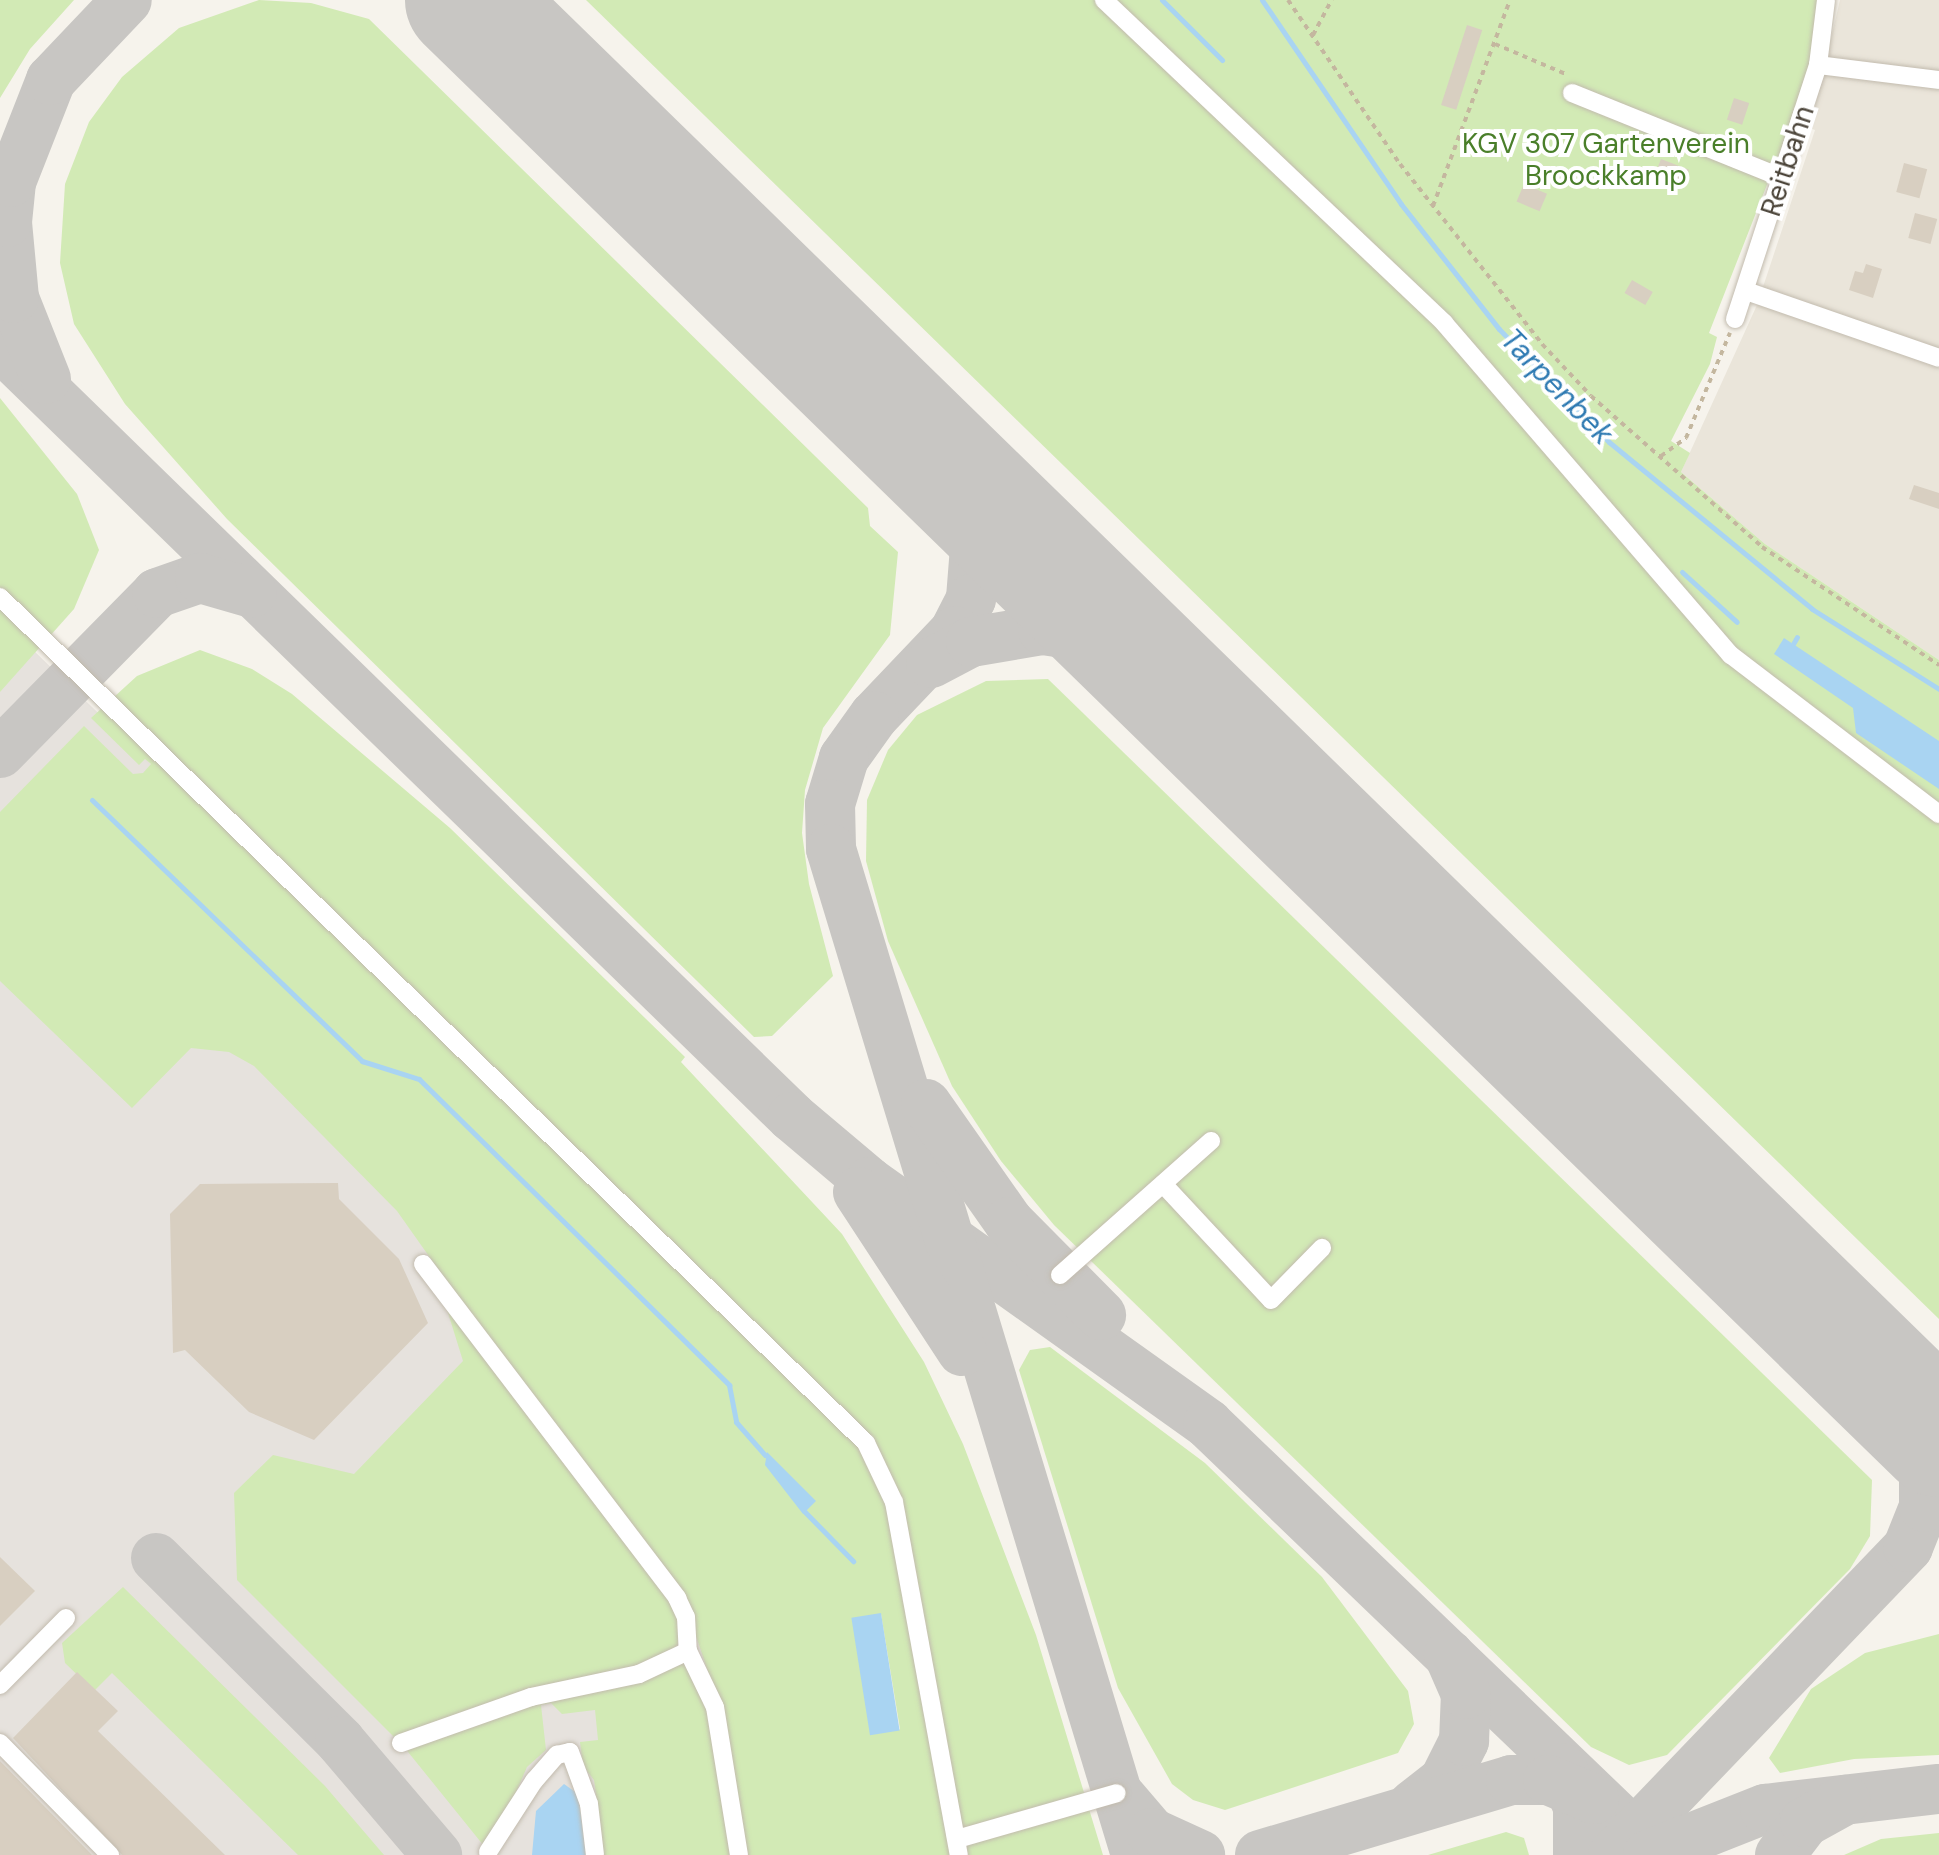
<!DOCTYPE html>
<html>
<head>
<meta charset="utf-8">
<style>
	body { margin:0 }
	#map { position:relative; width:1939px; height:1855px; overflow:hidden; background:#f6f3ec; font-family:"DM Sans",sans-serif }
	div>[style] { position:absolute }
	.residential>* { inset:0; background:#eae5da }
	.industrial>* { inset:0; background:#e6e2dd }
	.green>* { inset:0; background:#d2eab5 }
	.water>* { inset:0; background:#a9d4f2; transform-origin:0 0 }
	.stream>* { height:5px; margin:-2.5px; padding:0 2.5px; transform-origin:2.5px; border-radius:2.5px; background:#a9d4f2 }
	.taxiway>* { height:50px; margin:-25px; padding:0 25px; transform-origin:25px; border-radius:25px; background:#c8c6c3 }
	.runway>* { height:122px; margin:-61px; padding:0 61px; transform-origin:61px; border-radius:61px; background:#c8c6c3 }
	.building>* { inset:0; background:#d8cfc1; transform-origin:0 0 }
	.path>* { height:4px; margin-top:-2px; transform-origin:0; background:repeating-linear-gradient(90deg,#c4b79f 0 5px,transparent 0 10px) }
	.roads { filter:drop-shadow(0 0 2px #c2bbae) drop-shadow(0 0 2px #c2bbae) }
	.minor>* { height:18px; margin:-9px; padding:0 9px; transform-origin:9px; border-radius:9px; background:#fff }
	span { translate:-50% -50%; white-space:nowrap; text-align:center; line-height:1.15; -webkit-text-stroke:8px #fff; paint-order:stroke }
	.park-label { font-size:28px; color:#4a7f2a }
	.street-label { font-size:28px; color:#4b4439 }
	.water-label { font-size:30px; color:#2e7ab2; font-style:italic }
</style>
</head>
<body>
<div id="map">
	<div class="residential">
		<div style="clip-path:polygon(1840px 0,1939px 0,1939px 660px,1765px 544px,1681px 472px,1757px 305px,1815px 130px,1810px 128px)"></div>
	</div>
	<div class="industrial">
		<div style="clip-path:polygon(0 618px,151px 764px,648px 1444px,774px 1855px,0 1855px)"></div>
	</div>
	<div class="green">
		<div style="clip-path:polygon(0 0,74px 0,30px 49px,0 98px)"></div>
		<div style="clip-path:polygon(259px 0,311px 3px,369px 19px,868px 508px,870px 526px,898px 552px,890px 635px,823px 728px,805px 790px,802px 833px,809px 884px,833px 976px,772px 1036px,754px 1037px,227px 519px,125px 404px,74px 324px,60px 263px,65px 184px,89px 122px,122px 77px,179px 28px)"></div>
		<div style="clip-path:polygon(586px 0,1820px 0,1808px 80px,1709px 333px,1717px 337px,1710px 364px,1671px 441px,1690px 453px,1681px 472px,1765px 544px,1939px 660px,1939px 1319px)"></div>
		<div style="clip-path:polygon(0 398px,77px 494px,99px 550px,74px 609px,0 692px)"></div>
		<div style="clip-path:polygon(evenodd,200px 650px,252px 669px,292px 694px,450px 828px,685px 1057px,681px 1062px,842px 1234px,924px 1362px,963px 1444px,1036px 1635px,1103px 1855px,743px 1855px,720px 1708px,695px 1633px,397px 1211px,254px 1066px,229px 1052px,191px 1048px,132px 1108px,0 981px,0 812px,84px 726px,133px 774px,143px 773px,151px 764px,145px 759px,139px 765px,91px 718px,137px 676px,200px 650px,881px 1614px,900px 1729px,899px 1730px,854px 1623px,881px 1614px)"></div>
		<div style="clip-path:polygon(1048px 679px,1872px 1480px,1870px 1536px,1850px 1569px,1667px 1755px,1629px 1765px,1591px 1747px,1054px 1225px,1001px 1161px,952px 1086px,888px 941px,866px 861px,867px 800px,888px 750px,917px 715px,986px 681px)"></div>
		<div style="clip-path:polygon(444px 1300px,674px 1601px,682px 1640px,664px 1659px,396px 1739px,237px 1580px,234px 1493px,273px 1455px,354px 1474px,463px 1361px)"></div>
		<div style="clip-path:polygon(1050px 1347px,1205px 1463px,1322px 1577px,1408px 1691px,1414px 1724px,1398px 1753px,1225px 1810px,1193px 1800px,1172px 1784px,1118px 1688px,1019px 1370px,1030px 1350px)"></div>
		<div style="clip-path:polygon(123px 1587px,325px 1786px,384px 1855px,298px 1855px,112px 1673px,94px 1691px,65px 1663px,62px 1643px)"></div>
		<div style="clip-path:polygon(1939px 1634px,1939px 1755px,1854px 1759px,1780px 1773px,1769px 1758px,1811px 1689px,1865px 1653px)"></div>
		<div style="clip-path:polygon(684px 1662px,703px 1681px,735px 1855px,604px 1855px,594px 1780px,583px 1766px,580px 1742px,598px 1740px,595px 1710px,562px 1714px,551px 1703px,541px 1705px,546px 1750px,527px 1767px,503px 1822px,484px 1846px,404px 1747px,443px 1731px)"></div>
		<div style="clip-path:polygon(1506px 1832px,1524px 1838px,1529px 1855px,1428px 1855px)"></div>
		<div style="clip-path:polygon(1939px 1833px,1939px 1855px,1844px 1855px,1881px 1839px)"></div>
	</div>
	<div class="water">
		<div style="clip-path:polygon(1784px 638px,1939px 741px,1939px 789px,1856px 733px,1853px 708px,1774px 654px)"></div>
		<div style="clip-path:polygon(767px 1452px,816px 1501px,803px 1514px,765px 1465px)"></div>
		<div style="left:881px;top:1613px;width:119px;height:30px;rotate:81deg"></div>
		<div style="clip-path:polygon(564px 1784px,578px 1794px,586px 1855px,532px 1855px,536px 1811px)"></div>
	</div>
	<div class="stream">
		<div style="left:1162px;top:0;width:85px;rotate:45deg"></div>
		<div style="left:1262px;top:0;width:247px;rotate:55.7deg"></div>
		<div style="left:1401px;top:204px;width:159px;rotate:51.9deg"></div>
		<div style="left:1499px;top:329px;width:158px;rotate:45.8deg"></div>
		<div style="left:1609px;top:442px;width:263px;rotate:39.4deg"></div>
		<div style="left:1812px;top:609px;width:150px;rotate:32.2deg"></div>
		<div style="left:1682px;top:572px;width:74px;rotate:42.3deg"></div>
		<div style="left:1793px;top:644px;width:8px;rotate:-60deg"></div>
		<div style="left:92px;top:800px;width:376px;rotate:44deg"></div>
		<div style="left:362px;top:1061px;width:60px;rotate:17.5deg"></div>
		<div style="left:419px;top:1079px;width:436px;rotate:44.6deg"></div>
		<div style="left:729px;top:1385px;width:38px;rotate:79deg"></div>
		<div style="left:736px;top:1422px;width:44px;rotate:48.7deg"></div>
		<div style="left:805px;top:1512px;width:69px;rotate:45.6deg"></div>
	</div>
	<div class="taxiway">
		<div style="left:465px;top:0;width:4px;rotate:34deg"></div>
		<div style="left:0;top:346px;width:1105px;rotate:44.23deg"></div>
		<div style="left:792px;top:1117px;width:101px;rotate:40.2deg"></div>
		<div style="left:869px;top:1182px;width:417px;rotate:35.5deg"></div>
		<div style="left:1208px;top:1424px;width:622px;rotate:43.83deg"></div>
		<div style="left:46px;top:379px;width:87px;rotate:-111.6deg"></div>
		<div style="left:14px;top:298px;width:76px;rotate:-95.3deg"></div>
		<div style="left:7px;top:222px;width:40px;rotate:-84.3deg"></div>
		<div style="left:11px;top:182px;width:110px;rotate:-68.6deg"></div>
		<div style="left:51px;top:80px;width:110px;rotate:-46.5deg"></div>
		<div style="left:945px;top:468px;width:74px;rotate:65.2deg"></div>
		<div style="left:976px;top:535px;width:64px;rotate:94.5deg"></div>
		<div style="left:971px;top:599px;width:36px;rotate:117deg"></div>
		<div style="left:955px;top:631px;width:117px;rotate:133.6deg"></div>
		<div style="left:874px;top:716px;width:52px;rotate:125.5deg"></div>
		<div style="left:844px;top:758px;width:48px;rotate:106.9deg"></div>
		<div style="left:830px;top:804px;width:45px;rotate:88.7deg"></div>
		<div style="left:831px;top:849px;width:1051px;rotate:73.13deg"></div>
		<div style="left:931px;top:663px;width:45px;rotate:-27.7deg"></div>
		<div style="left:971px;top:642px;width:73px;rotate:-9.5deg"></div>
		<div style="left:1043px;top:630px;width:55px;rotate:8.4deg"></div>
		<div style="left:1097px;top:638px;width:56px;rotate:27.5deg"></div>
		<div style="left:0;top:753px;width:224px;rotate:-45.5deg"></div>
		<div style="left:157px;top:593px;width:46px;rotate:-19.2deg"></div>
		<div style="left:200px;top:578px;width:54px;rotate:16.1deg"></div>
		<div style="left:926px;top:1104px;width:144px;rotate:54.9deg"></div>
		<div style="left:1009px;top:1222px;width:131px;rotate:45.3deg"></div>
		<div style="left:858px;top:1192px;width:190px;rotate:56.8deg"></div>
		<div style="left:156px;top:1558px;width:260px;rotate:44.8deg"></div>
		<div style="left:340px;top:1741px;width:150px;rotate:49.6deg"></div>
		<div style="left:1562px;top:1768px;width:42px;rotate:67.7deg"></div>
		<div style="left:1578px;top:1807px;width:48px;rotate:90deg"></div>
		<div style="left:1122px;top:1798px;width:46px;rotate:49.4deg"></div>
		<div style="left:1152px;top:1833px;width:53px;rotate:24.6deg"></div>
		<div style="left:1413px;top:1805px;width:39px;rotate:-38deg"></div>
		<div style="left:1444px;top:1781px;width:45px;rotate:-63.4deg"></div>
		<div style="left:1464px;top:1741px;width:47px;rotate:-87.6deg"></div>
		<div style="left:1466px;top:1694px;width:43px;rotate:-113.6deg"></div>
		<div style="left:1260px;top:1855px;width:262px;rotate:-16.6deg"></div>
		<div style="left:1511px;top:1780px;width:37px"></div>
		<div style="left:1548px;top:1780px;width:50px;rotate:22.4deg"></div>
		<div style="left:1613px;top:1855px;width:426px;rotate:-46.2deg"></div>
		<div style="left:1908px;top:1547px;width:43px;rotate:-68.2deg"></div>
		<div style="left:1924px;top:1507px;width:46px;rotate:-90deg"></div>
		<div style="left:1924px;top:1461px;width:74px;rotate:-113.1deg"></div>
		<div style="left:1648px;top:1855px;width:126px;rotate:-21.5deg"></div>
		<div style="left:1765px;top:1809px;width:175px;rotate:-6.6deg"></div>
		<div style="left:1780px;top:1855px;width:41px;rotate:-52.9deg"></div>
		<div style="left:1805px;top:1822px;width:46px;rotate:-28.8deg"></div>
	</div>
	<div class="runway">
		<div style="left:466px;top:0;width:2057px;rotate:44.27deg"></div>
	</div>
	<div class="building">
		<div style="left:1467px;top:25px;width:16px;height:84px;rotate:18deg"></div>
		<div style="left:1734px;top:98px;width:16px;height:23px;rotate:18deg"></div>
		<div style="left:1661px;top:159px;width:30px;height:17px;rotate:21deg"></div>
		<div style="left:1904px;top:163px;width:24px;height:30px;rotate:15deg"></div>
		<div style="left:1524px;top:184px;width:25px;height:19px;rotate:23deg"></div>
		<div style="left:1915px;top:213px;width:23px;height:26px;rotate:15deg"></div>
		<div style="clip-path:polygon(1866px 264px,1882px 269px,1873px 298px,1849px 290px,1855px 271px,1863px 273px)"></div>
		<div style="left:1632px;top:280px;width:24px;height:15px;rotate:30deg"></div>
		<div style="clip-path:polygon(1914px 485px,1939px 493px,1939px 509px,1909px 499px)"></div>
		<div style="clip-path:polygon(338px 1183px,339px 1199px,399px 1259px,428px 1323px,314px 1440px,249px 1412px,185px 1350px,173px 1353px,170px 1214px,200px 1184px)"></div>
		<div style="clip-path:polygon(0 1557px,35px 1591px,0 1626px)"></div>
		<div style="clip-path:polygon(77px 1672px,118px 1711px,98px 1731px,225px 1855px,122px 1855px,13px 1738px)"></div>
		<div style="clip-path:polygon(0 1761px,92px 1855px,0 1855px)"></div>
	</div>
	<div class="path">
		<div style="left:1288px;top:0;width:199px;rotate:55.7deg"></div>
		<div style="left:1400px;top:164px;width:229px;rotate:51.7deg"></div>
		<div style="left:1542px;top:344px;width:71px;rotate:46.7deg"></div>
		<div style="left:1591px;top:396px;width:228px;rotate:41.4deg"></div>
		<div style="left:1762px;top:547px;width:213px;rotate:33.7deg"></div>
		<div style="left:1313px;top:35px;width:40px;rotate:-62deg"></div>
		<div style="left:1495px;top:44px;width:79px;rotate:23deg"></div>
		<div style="left:1433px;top:206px;width:220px;rotate:-69.5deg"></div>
		<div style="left:1661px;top:456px;width:31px;rotate:-36deg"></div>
		<div style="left:1686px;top:438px;width:114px;rotate:-67.3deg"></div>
	</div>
	<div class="roads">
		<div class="minor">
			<div style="left:1104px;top:0;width:469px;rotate:43.5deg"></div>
			<div style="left:1444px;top:323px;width:439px;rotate:49.2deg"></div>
			<div style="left:1731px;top:655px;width:262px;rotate:37.4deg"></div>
			<div style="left:1818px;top:65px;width:122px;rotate:7.1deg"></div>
			<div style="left:1572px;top:93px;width:227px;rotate:22deg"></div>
			<div style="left:1746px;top:291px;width:204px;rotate:19.1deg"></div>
			<div style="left:1735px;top:319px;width:267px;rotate:-71.9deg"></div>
			<div style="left:1818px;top:65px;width:65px;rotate:-83deg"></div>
			<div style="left:0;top:597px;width:1211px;rotate:44.33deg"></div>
			<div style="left:866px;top:1443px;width:65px;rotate:64.6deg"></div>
			<div style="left:894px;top:1502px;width:359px;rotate:79.6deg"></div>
			<div style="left:1163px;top:1184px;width:158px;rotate:47deg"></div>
			<div style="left:1271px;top:1300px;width:73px;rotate:-45.6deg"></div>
			<div style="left:423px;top:1264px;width:420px;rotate:52.7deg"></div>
			<div style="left:677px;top:1598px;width:21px;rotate:65deg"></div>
			<div style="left:686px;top:1617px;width:34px;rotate:87deg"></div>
			<div style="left:688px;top:1651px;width:62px;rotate:64.3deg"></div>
			<div style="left:715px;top:1707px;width:150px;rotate:80.8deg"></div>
			<div style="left:1060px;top:1275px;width:202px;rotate:-41.6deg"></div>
			<div style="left:0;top:1685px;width:94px;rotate:-45.4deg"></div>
			<div style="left:0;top:1743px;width:157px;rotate:45.5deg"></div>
			<div style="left:401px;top:1743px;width:138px;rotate:-19.5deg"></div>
			<div style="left:531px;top:1697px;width:110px;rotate:-12deg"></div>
			<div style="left:639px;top:1674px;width:54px;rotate:-25.1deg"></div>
			<div style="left:957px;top:1839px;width:166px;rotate:-16deg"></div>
			<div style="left:488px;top:1852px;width:85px;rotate:-57.1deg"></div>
			<div style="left:534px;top:1781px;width:35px;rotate:-49deg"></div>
			<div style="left:557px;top:1755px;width:13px;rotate:-13deg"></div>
			<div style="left:570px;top:1752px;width:55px;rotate:69.9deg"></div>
			<div style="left:589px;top:1804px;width:51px;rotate:83.3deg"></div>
		</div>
	</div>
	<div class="park-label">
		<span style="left:1606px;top:160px">KGV 307 Gartenverein<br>Broockkamp</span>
	</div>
	<div class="street-label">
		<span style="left:1788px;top:161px;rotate:-72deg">Reitbahn</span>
	</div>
	<div class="water-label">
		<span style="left:1557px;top:387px;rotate:46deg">Tarpenbek</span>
	</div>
</div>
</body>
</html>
